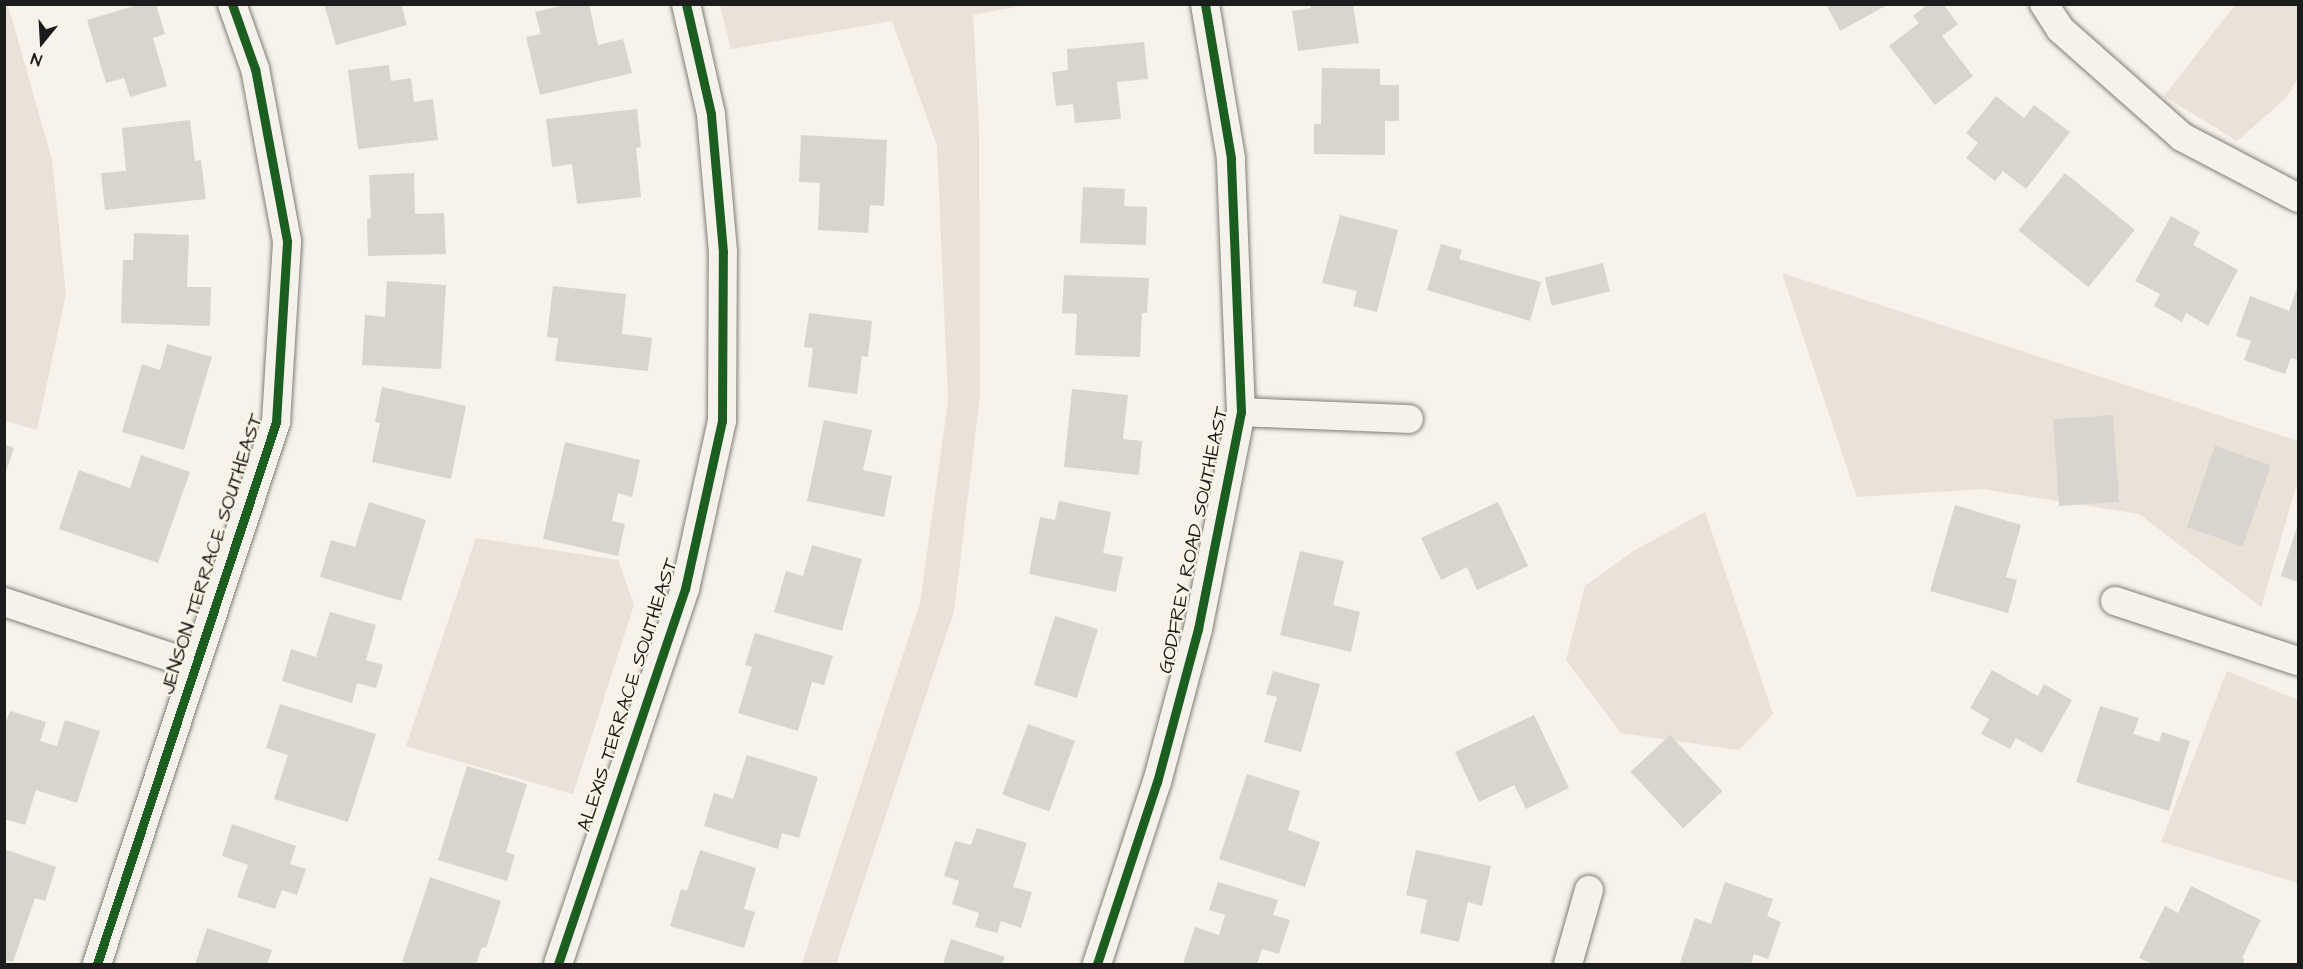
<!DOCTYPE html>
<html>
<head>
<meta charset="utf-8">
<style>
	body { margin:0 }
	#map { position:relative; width:2303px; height:969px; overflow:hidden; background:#f7f3ea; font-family:"Architects Daughter",sans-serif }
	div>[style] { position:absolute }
	.green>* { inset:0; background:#e8e2d7 }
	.building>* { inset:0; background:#d8d5cf; transform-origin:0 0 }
	.roads { filter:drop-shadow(0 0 2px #7f7d79) drop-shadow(0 0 2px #7f7d79) }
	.street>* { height:28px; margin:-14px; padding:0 14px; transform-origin:14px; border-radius:14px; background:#f5f2ec }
	.cycleway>* { height:9px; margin:-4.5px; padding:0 4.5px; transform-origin:4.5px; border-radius:4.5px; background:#1b5e20 }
	span { translate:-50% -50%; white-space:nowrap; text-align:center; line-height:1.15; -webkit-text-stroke:4.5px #fcf5e5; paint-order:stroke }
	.street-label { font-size:20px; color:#1c1c1c }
	.frame { position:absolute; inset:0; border:6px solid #1c1c1c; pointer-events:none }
	.north { position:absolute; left:12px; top:12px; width:60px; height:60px; -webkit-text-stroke:4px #fcf5e5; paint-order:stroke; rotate:198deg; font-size:16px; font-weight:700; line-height:24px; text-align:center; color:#1c1c1c }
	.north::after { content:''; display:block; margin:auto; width:21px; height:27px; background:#1c1c1c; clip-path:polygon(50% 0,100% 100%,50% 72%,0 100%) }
</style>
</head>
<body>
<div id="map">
	<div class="green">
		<div style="clip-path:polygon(2236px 4px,2298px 5px,2298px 78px,2286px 98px,2237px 141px,2164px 96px)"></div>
		<div style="clip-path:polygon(4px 5px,8px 5px,52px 160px,66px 294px,37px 430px,5px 421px)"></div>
		<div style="clip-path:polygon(720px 5px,1026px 5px,973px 15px,979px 125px,980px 396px,954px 612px,836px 964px,802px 964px,920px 603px,948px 401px,937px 145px,892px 21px,731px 49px)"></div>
		<div style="clip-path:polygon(1782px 273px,2298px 441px,2298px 487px,2296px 487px,2261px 607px,2139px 514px,1982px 489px,1857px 497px)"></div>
		<div style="clip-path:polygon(1705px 512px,1773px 714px,1739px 750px,1621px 733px,1566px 660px,1585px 586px,1635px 550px)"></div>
		<div style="clip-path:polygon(476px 538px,618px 560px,634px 605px,573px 794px,406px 746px)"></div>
		<div style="clip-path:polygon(2227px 671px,2298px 700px,2298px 883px,2161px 842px)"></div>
	</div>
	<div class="building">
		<div style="clip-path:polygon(141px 4px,156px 4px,165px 34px,153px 38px,167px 86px,130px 97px,124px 78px,106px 83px,87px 20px)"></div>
		<div style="clip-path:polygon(324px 4px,401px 4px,407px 25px,336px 45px)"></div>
		<div style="clip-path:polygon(569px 4px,589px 4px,598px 45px,623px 39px,632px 73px,540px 95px,526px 37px,541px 34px,535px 12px)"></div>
		<div style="clip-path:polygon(1311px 4px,1353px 4px,1359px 43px,1298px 51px,1292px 11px,1311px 8px)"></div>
		<div style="clip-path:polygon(1826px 4px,1889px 4px,1840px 31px)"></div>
		<div style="clip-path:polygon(1928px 4px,1943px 4px,1958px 24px,1942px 36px,1973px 76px,1935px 105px,1889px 46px,1919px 23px,1913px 16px)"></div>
		<div style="clip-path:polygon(1144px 42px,1148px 79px,1117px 82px,1121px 119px,1075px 123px,1073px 104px,1056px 106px,1052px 72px,1068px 70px,1067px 49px)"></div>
		<div style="clip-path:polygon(389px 65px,391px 81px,411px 78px,414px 102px,433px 99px,438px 140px,358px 149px,348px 70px)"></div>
		<div style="clip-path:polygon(1322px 68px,1380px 69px,1380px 85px,1399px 85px,1399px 121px,1385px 121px,1385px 155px,1314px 154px,1314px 124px,1321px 124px)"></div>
		<div style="clip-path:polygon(1996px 96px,2024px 118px,2034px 105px,2070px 132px,2026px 189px,2003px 171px,1995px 181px,1966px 158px,1978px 143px,1966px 133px)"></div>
		<div style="clip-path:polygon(637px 109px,641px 147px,636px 148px,641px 197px,577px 204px,572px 164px,552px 167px,546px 119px)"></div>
		<div style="clip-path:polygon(190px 120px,195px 161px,201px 160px,206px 199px,105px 210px,101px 173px,126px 171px,122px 128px)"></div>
		<div style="clip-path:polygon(801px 135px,887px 140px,884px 206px,870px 205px,868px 233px,818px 230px,820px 183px,799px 182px)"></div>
		<div style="clip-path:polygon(414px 173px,415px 214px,444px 213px,446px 254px,368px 256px,367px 219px,371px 218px,369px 175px)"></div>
		<div style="left:2065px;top:173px;width:90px;height:74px;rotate:39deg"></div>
		<div style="clip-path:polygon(1083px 187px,1125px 189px,1124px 206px,1147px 207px,1146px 245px,1080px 243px)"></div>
		<div style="clip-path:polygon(1340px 215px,1398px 230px,1377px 312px,1353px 306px,1357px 291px,1322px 283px)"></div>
		<div style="clip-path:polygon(2171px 216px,2200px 232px,2193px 245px,2238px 270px,2208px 326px,2186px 313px,2182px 322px,2154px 306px,2160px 294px,2135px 281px)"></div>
		<div style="clip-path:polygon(134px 233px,189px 235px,187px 287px,211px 287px,210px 326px,121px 323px,123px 260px,133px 260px)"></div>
		<div style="clip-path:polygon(1441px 244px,1462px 250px,1459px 259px,1541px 282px,1530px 321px,1427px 290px)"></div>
		<div style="left:1603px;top:263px;width:29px;height:60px;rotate:76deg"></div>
		<div style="clip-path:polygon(1064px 275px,1149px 278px,1147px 313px,1142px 313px,1140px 357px,1075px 355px,1077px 314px,1062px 313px)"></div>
		<div style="clip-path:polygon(387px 281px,446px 285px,441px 369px,362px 365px,365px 315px,385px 317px)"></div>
		<div style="clip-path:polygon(2298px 285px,2298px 360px,2291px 358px,2285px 374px,2244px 360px,2251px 341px,2236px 336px,2250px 296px,2289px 311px)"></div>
		<div style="clip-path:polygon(553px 286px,626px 294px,622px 334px,652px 338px,648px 371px,555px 361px,558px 338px,547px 337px)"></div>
		<div style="clip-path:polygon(809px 313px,872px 321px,868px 357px,862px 356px,857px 394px,808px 387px,813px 348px,804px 347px)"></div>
		<div style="clip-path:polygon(167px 344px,212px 357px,184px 450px,122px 432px,142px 364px,160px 370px)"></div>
		<div style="clip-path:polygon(382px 387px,466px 406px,451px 479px,372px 462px,380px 423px,375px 422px)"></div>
		<div style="clip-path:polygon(1072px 389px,1128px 395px,1123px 439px,1142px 441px,1139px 475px,1064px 467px)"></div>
		<div style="left:2113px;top:415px;width:87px;height:60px;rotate:86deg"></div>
		<div style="clip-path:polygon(824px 420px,872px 430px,863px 470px,892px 476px,884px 517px,807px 501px)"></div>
		<div style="clip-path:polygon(565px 442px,640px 460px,632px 497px,618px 493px,612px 521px,625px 524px,618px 556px,543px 539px)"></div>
		<div style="clip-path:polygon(4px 444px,14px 448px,5px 475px,4px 474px)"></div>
		<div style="left:2215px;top:446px;width:59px;height:86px;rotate:19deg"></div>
		<div style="clip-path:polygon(141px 455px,190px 472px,158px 563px,59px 529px,79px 470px,130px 488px)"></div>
		<div style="clip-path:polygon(1059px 501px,1111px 512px,1103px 553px,1123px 557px,1116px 592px,1029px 574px,1040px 517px,1055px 520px)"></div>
		<div style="clip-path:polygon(369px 502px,426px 520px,401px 601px,320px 577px,331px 540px,355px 547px)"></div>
		<div style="clip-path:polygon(1498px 502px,1528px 566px,1477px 590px,1467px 567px,1441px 580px,1421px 538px)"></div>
		<div style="clip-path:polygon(1955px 505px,2021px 525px,2006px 577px,2017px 580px,2008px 613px,1930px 591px)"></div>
		<div style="clip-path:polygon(2298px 524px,2298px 582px,2281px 576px)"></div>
		<div style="clip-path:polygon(812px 545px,862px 559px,842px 631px,774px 612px,786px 571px,803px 576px)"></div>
		<div style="clip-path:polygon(1300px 551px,1344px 561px,1333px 605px,1360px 612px,1351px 652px,1280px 635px)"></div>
		<div style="clip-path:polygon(330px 612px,376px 625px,366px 660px,383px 665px,376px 688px,357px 683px,352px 703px,282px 681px,291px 649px,316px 657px)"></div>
		<div style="left:1055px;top:616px;width:45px;height:72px;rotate:17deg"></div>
		<div style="clip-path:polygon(755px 633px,833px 656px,824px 685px,812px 682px,798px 731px,738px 713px,752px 667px,745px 665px)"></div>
		<div style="clip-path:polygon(1992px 670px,2038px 696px,2044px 684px,2072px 700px,2042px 753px,2016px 738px,2010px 749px,1981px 734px,1989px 719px,1970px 708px)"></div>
		<div style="clip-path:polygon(1273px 671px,1320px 684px,1301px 752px,1264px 742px,1277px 697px,1266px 694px)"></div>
		<div style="clip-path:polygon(280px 704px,376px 734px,348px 822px,274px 799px,288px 755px,266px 748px)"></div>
		<div style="clip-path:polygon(2100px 706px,2139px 718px,2133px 734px,2159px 742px,2162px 732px,2190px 741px,2169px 811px,2076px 782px)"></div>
		<div style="clip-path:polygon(10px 711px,46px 722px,40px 741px,57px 746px,65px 720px,100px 731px,77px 803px,36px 790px,25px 825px,4px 819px,4px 728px)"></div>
		<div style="clip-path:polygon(1534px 715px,1569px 788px,1526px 809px,1514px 785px,1479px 802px,1455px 752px)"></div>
		<div style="left:1028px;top:724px;width:50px;height:75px;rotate:20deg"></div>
		<div style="left:1670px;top:735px;width:77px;height:54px;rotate:47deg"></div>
		<div style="clip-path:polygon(747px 755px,818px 777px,799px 838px,782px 833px,778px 849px,704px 826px,714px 793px,733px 799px)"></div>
		<div style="clip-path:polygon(467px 766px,527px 784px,506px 852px,515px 855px,507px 881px,438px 860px)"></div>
		<div style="clip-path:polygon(1247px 774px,1300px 791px,1288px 830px,1320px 842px,1305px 887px,1219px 859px)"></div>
		<div style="clip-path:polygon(232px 824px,296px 846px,290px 864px,306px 869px,297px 895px,282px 890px,275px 909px,237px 897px,248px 865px,222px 856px)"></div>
		<div style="clip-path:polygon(977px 828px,1027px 843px,1013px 887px,1032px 892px,1021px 928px,1001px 921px,997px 933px,975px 927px,979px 913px,952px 904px,959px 881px,944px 876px,955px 841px,971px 845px)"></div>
		<div style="clip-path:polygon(4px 849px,56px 867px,45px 901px,35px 898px,13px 962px,4px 960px)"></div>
		<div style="clip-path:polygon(700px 850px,756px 868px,744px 909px,755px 912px,744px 948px,670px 926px,681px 889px,687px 891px)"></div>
		<div style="clip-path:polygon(1416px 850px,1491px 866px,1482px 906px,1468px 902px,1459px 942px,1420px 933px,1427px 900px,1406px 895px)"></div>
		<div style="clip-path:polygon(430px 877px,501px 901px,486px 948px,482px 947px,476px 964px,410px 964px,402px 962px)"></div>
		<div style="clip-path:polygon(1218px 882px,1278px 900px,1273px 915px,1290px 920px,1279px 954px,1262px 949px,1257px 964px,1183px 964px,1195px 927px,1219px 935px,1225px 915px,1209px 910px)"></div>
		<div style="clip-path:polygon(1725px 882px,1773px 899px,1767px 916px,1781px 922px,1768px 959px,1754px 954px,1751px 964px,1680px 963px,1695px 918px,1711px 924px)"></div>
		<div style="clip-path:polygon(2191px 886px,2261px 920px,2242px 958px,2245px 959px,2242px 964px,2153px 964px,2139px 958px,2165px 906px,2178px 913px)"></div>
		<div style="clip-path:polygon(207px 928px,272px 950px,267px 964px,195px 964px)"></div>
		<div style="clip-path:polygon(951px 939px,1005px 957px,1002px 964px,943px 964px)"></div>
	</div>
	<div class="roads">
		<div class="street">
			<div style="left:2044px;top:4px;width:30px;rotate:57deg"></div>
			<div style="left:2060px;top:29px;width:163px;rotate:41.5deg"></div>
			<div style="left:2182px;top:137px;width:131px;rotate:27.7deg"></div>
			<div style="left:1241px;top:412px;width:168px;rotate:2.4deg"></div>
			<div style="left:2115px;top:601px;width:193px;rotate:18.2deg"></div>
			<div style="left:4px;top:602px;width:201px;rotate:18.3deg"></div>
			<div style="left:97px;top:964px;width:571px;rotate:-71.72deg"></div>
			<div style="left:276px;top:422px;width:181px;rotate:-86.5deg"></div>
			<div style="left:287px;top:241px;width:175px;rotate:-100.5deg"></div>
			<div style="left:255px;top:69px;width:69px;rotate:-109.5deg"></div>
			<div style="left:558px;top:964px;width:396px;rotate:-71.3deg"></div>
			<div style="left:685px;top:589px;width:172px;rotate:-77.6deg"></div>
			<div style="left:722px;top:421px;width:169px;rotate:-89.7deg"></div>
			<div style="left:723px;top:252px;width:139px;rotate:-95deg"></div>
			<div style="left:711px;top:114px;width:113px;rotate:-102.8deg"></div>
			<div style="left:1097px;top:964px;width:192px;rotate:-71.8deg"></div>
			<div style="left:1157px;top:782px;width:158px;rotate:-75deg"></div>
			<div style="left:1198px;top:629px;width:221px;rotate:-78.8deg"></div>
			<div style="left:1241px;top:412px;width:254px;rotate:-92.3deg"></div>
			<div style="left:1231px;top:158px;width:156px;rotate:-99.6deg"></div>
			<div style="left:1568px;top:964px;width:77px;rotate:-74.2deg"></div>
		</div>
	</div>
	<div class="cycleway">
		<div style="left:97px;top:964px;width:571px;rotate:-71.72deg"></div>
		<div style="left:276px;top:422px;width:181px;rotate:-86.5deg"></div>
		<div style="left:287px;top:241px;width:175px;rotate:-100.5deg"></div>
		<div style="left:255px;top:69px;width:69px;rotate:-109.5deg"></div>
		<div style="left:558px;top:964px;width:396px;rotate:-71.3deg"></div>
		<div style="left:685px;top:589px;width:172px;rotate:-77.6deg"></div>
		<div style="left:722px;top:421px;width:169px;rotate:-89.7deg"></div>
		<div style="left:723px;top:252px;width:139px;rotate:-95deg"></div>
		<div style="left:711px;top:114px;width:113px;rotate:-102.8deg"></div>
		<div style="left:1097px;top:964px;width:192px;rotate:-71.8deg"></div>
		<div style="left:1157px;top:782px;width:158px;rotate:-75deg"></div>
		<div style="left:1198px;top:629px;width:221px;rotate:-78.8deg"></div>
		<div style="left:1241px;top:412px;width:254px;rotate:-92.3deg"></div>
		<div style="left:1231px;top:158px;width:156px;rotate:-99.6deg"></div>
	</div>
	<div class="street-label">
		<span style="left:1194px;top:540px;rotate:-78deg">GODFREY ROAD SOUTHEAST</span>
		<span style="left:212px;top:554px;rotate:-72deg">JENSON TERRACE SOUTHEAST</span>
		<span style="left:628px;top:695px;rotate:-72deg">ALEXIS TERRACE SOUTHEAST</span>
	</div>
	<div class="frame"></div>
	<div class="north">N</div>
</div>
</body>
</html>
